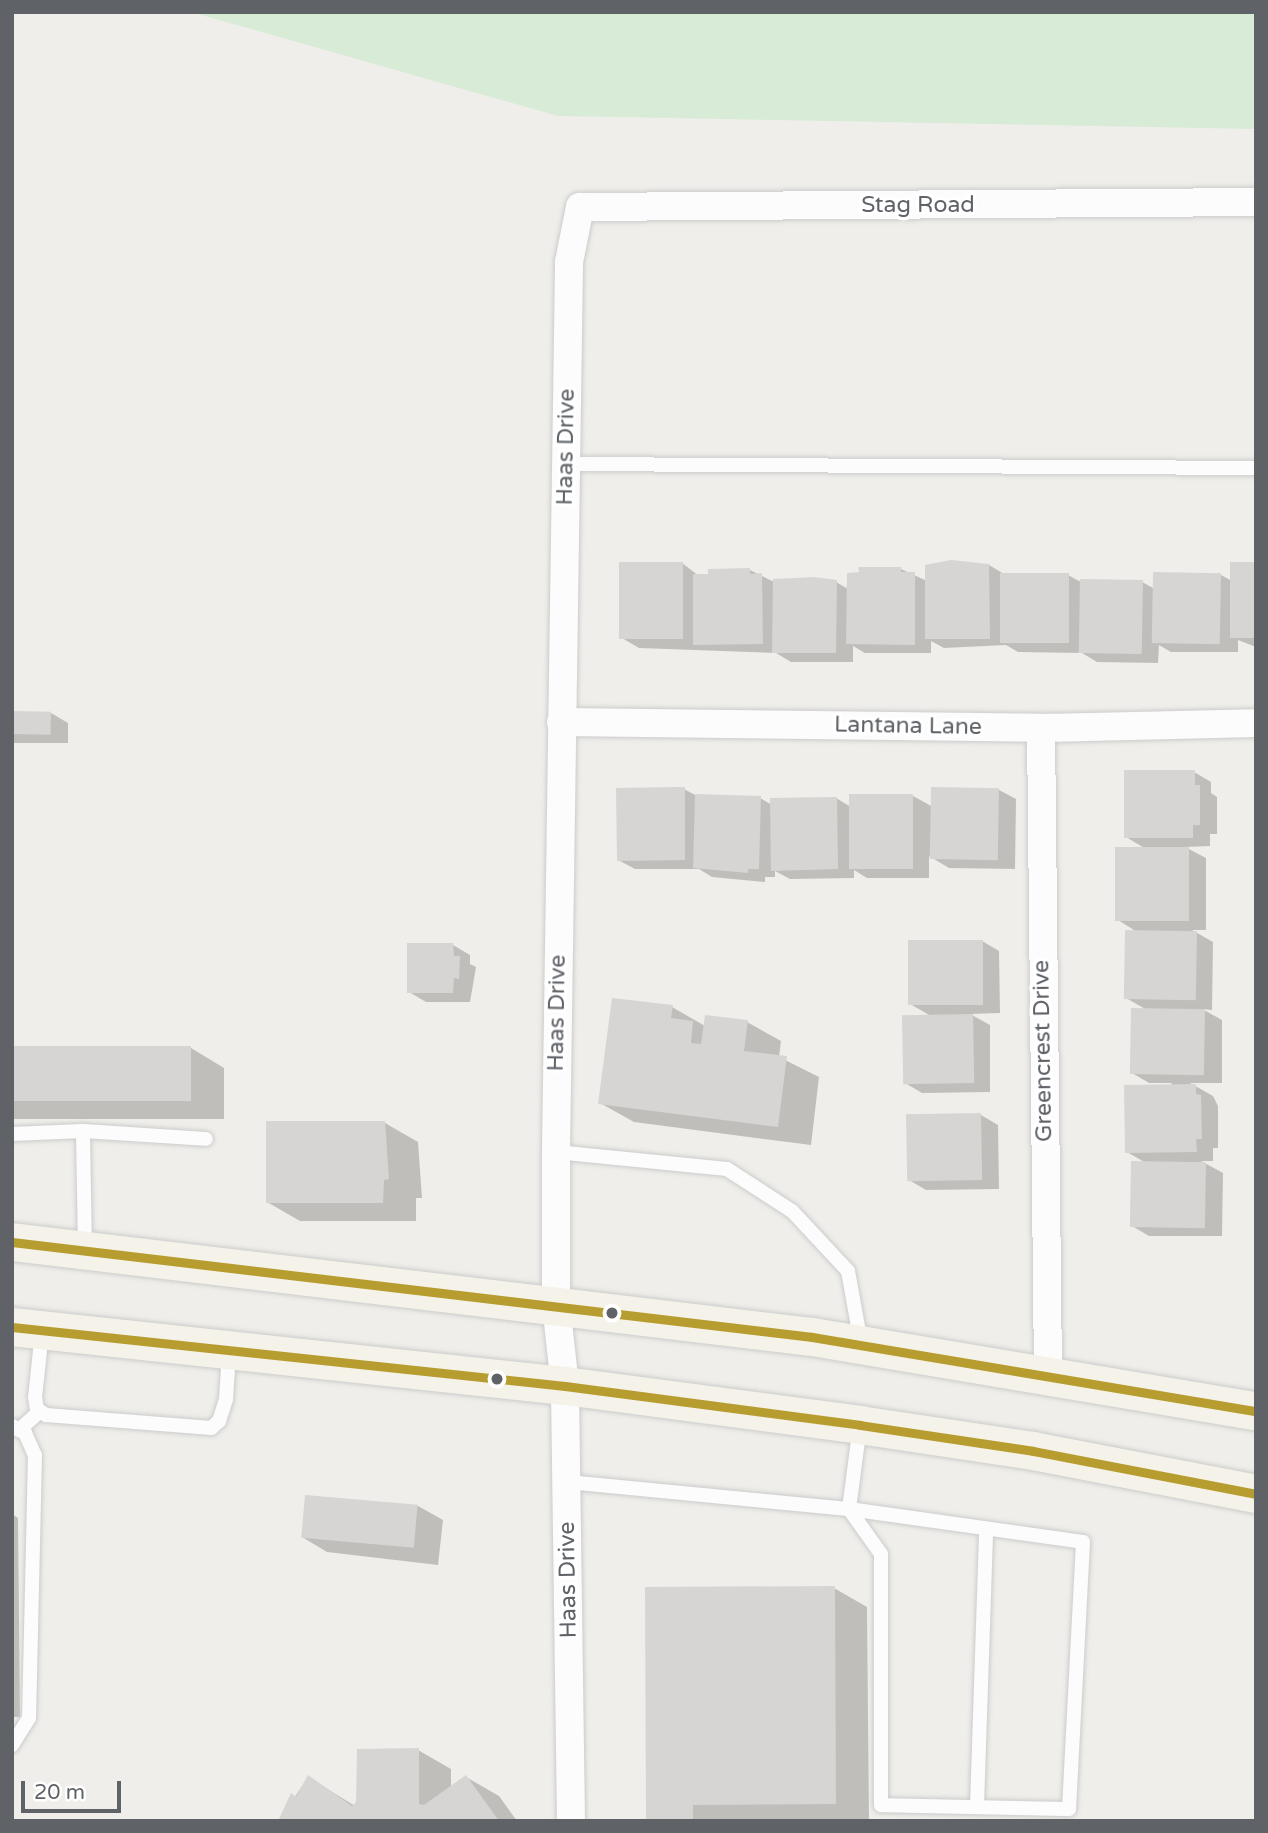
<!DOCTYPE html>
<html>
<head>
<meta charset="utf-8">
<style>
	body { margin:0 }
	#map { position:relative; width:1268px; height:1833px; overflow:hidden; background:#efeeea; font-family:"Varela Round",sans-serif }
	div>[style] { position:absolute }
	.green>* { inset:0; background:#d8ebd6 }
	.shadow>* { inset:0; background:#0003 }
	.building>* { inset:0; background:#d6d5d3; transform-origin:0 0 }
	.roads { filter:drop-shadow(0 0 2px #cbcccc) drop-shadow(0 0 2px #cbcccc) }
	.lane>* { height:14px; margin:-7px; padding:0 7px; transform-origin:7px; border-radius:7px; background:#fdfcfc }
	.street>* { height:28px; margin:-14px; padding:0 14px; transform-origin:14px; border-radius:14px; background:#fdfcfc }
	.primary>* { height:38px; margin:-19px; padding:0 19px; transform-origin:19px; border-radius:19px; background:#f4f2e9 }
	.bus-1>* { height:9px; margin:-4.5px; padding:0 4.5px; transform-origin:4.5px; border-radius:4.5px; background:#b79d2f }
	.dots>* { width:19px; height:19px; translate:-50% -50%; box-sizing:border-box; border:4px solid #fff; border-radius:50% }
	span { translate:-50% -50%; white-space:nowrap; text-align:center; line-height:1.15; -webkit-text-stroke:7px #fff; paint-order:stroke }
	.street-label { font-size:23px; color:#5f6368 }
	.frame { position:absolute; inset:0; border:14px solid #5f6368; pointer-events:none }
	.scale { position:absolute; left:21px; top:1781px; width:100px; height:32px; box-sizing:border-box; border:4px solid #5f6368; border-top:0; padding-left:9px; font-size:21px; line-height:24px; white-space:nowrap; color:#5f6368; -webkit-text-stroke:5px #fff; paint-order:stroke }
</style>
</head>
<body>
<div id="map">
	<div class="green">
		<div style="clip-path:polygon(191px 12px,1256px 12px,1256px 129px,558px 116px)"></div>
	</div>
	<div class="shadow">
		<div style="clip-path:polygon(682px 563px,699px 576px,750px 570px,772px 581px,836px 582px,848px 589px,901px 569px,927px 581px,989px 565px,1004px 574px,1068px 575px,1079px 581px,1142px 582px,1155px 589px,1155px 574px,1221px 575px,1232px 581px,1256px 564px,1256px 647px,1238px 640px,1238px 652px,1171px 652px,1159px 645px,1158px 663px,1097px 662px,1082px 653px,1018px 652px,1006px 645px,944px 648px,931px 641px,931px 653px,865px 653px,853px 646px,853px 662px,791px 662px,776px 653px,639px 648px,622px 638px)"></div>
		<div style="clip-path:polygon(12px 713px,51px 713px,68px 723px,68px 743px,12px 743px)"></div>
		<div style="clip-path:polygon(1194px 772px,1211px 782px,1211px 793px,1217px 797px,1217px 834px,1210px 834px,1210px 846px,1185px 847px,1206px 858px,1206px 930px,1192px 930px,1213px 942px,1212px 1010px,1202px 1009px,1222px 1020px,1222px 1083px,1190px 1083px,1213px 1096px,1218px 1106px,1218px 1148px,1213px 1148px,1213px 1161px,1201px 1161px,1223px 1173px,1222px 1236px,1149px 1236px,1132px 1226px,1146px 1163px,1127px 1152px,1172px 1083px,1149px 1083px,1132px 1073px,1147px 1010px,1126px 998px,1137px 932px,1118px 920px,1146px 849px,1126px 837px)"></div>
		<div style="clip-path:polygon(684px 789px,697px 796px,760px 798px,772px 805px,836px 798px,851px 807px,913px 796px,933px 807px,999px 790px,1016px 799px,1015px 869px,949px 868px,929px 856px,929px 878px,867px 878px,854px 870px,854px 878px,790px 879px,775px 871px,775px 877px,765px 877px,765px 882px,712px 877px,699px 869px,635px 869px,618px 860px)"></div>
		<div style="clip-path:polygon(982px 941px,999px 951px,1000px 1013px,970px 1014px,990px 1025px,990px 1092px,922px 1093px,905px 1083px,931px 1016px,910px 1004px)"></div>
		<div style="clip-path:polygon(453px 945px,470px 955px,470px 964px,476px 967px,470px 1002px,426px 1002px,409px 992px)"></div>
		<div style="clip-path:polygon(672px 1007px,705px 1026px,747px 1022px,781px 1041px,779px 1057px,819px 1077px,811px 1145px,634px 1122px,600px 1103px)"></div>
		<div style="clip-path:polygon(12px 1048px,191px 1048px,224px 1068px,224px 1119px,12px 1119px)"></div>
		<div style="clip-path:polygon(981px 1115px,998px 1125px,999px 1189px,926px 1190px,909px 1180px)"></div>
		<div style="clip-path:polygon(385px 1123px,418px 1142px,422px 1198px,416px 1198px,416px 1221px,300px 1221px,267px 1202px)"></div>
		<div style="clip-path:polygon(306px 1497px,418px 1506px,443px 1520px,438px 1565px,327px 1552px,302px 1537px)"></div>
		<div style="clip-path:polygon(12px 1514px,18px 1518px,20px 1717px,12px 1717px)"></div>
		<div style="clip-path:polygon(834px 1588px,867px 1607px,869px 1821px,648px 1821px)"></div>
		<div style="clip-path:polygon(418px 1750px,451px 1769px,451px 1788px,466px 1777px,499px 1796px,517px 1821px,279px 1821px,308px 1777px,355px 1806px)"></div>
	</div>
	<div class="building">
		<div style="clip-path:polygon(951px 560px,989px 564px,990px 639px,925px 639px,925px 565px)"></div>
		<div style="left:619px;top:562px;width:64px;height:77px"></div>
		<div style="left:1230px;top:562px;width:26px;height:76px"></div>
		<div style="clip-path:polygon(858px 567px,901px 567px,901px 572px,915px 572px,915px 645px,846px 644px,847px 573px,859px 572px)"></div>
		<div style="clip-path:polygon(750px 568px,750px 574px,762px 573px,763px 644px,693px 645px,693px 574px,708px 574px,708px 569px)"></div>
		<div style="left:1153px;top:572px;width:68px;height:71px;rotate:1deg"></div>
		<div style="left:1000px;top:573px;width:69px;height:70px"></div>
		<div style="clip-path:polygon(814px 577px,837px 580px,836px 653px,772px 653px,773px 579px)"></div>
		<div style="left:1080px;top:579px;width:63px;height:74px;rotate:1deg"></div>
		<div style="left:12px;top:711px;width:39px;height:23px;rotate:1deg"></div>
		<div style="clip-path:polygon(1124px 770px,1195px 770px,1195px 785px,1200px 785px,1200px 825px,1193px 825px,1193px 838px,1124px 838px)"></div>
		<div style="clip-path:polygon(678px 787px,685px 787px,685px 860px,617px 861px,616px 788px)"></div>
		<div style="left:931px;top:787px;width:68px;height:72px;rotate:1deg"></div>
		<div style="clip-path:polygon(695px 794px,761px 796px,759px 869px,748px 869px,748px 873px,693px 868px)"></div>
		<div style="left:849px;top:794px;width:64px;height:75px"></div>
		<div style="clip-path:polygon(831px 797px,837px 797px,838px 869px,771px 871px,770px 798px)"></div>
		<div style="left:1115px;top:847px;width:74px;height:74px"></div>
		<div style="left:1125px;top:930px;width:72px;height:69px;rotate:1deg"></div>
		<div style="left:908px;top:940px;width:75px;height:65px"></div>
		<div style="clip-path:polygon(407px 943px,453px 943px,454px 956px,460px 956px,459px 979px,454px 978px,453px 993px,407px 993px)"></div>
		<div style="clip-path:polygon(612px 998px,673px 1005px,671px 1018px,693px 1021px,691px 1043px,701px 1044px,705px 1015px,748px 1020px,744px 1051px,787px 1056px,778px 1127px,598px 1104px)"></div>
		<div style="left:1131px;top:1008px;width:74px;height:66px;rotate:1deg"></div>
		<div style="left:973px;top:1014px;width:69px;height:71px;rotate:89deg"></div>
		<div style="left:12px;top:1046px;width:179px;height:55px"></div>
		<div style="clip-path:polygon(1196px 1084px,1196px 1094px,1201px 1095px,1202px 1139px,1196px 1139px,1197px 1152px,1125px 1153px,1124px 1085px)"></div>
		<div style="left:981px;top:1113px;width:67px;height:75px;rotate:89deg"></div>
		<div style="clip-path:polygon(266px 1121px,385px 1121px,389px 1179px,384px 1180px,383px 1203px,266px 1203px)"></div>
		<div style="left:1131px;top:1161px;width:75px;height:66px;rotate:1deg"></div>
		<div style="left:305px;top:1495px;width:113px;height:43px;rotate:5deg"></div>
		<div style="clip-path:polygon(835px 1586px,836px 1804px,693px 1805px,693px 1821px,646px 1821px,645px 1587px)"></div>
		<div style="clip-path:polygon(419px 1748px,419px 1804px,424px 1805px,466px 1775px,499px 1821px,278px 1821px,291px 1793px,296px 1797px,308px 1775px,352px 1806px,356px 1802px,357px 1749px)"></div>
	</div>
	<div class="roads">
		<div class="lane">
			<div style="left:566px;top:464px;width:690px;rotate:0.33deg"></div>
			<div style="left:12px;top:1134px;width:71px;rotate:-2.4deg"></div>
			<div style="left:556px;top:1152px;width:172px;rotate:5.7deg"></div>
			<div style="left:727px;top:1169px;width:77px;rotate:32.9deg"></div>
			<div style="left:792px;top:1211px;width:82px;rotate:47deg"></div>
			<div style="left:848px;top:1271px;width:73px;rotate:79.8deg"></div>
			<div style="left:85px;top:1249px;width:118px;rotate:-91deg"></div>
			<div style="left:83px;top:1131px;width:123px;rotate:3.7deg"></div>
			<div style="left:42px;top:1332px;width:65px;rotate:96.1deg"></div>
			<div style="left:35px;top:1397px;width:12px;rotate:81deg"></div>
			<div style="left:37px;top:1409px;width:11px;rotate:34deg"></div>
			<div style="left:46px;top:1415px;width:166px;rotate:4.5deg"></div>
			<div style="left:211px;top:1428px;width:11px;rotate:-41deg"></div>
			<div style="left:219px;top:1421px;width:23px;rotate:-72deg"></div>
			<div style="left:226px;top:1399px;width:46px;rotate:-86.3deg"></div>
			<div style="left:12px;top:1426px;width:15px;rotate:28deg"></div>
			<div style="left:25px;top:1433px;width:24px;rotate:66deg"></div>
			<div style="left:35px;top:1455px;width:263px;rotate:91.3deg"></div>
			<div style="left:29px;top:1718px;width:32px;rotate:122deg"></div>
			<div style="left:19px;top:1430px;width:28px;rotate:-42deg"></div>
			<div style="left:567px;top:1482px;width:283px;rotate:5.5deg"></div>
			<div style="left:849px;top:1509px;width:236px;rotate:8deg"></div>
			<div style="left:1083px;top:1542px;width:267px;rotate:93deg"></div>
			<div style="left:1069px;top:1809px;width:188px;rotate:-178.8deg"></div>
			<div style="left:881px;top:1805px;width:251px;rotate:-90deg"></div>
			<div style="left:881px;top:1554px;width:55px;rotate:-125.4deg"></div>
			<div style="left:849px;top:1509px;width:84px;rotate:-82.5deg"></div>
			<div style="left:977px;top:1806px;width:277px;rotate:-88.1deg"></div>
		</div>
		<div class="street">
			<div style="left:561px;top:722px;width:480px;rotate:0.7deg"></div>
			<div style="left:1041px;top:728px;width:215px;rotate:-1.3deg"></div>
			<div style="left:1041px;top:728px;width:646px;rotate:89.38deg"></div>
			<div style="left:571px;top:1821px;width:435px;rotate:-90.8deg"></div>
			<div style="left:565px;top:1386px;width:82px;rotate:-96.3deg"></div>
			<div style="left:556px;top:1304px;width:152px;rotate:-90deg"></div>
			<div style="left:556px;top:1152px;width:890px;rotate:-89.16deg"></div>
			<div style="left:569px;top:262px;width:56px;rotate:-78.7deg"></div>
			<div style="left:580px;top:207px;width:676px;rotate:-0.42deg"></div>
		</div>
		<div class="primary">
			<div style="left:12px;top:1242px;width:806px;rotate:6.77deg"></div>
			<div style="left:812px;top:1337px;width:450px;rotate:9.5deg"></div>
			<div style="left:12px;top:1327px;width:556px;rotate:6.09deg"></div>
			<div style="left:565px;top:1386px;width:298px;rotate:7.5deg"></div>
			<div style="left:860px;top:1425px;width:175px;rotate:8.5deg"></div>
			<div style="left:1033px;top:1451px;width:227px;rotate:10.9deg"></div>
		</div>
	</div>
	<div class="bus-1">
		<div style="left:12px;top:1242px;width:806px;rotate:6.77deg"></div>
		<div style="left:812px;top:1337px;width:450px;rotate:9.5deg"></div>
		<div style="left:12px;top:1327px;width:556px;rotate:6.09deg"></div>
		<div style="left:565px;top:1386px;width:298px;rotate:7.5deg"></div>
		<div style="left:860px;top:1425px;width:175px;rotate:8.5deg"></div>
		<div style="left:1033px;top:1451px;width:227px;rotate:10.9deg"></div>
	</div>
	<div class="dots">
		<div style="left:612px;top:1313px;background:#5f6368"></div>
		<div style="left:497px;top:1379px;background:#5f6368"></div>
	</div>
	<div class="street-label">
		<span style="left:918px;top:205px">Stag Road</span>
		<span style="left:566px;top:447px;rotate:-89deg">Haas Drive</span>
		<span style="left:908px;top:726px;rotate:1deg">Lantana Lane</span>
		<span style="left:557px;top:1013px;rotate:-89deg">Haas Drive</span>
		<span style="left:1043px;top:1051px;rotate:-91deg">Greencrest Drive</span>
		<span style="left:568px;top:1580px;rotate:-91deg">Haas Drive</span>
	</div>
	<div class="frame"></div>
	<div class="scale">20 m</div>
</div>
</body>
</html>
